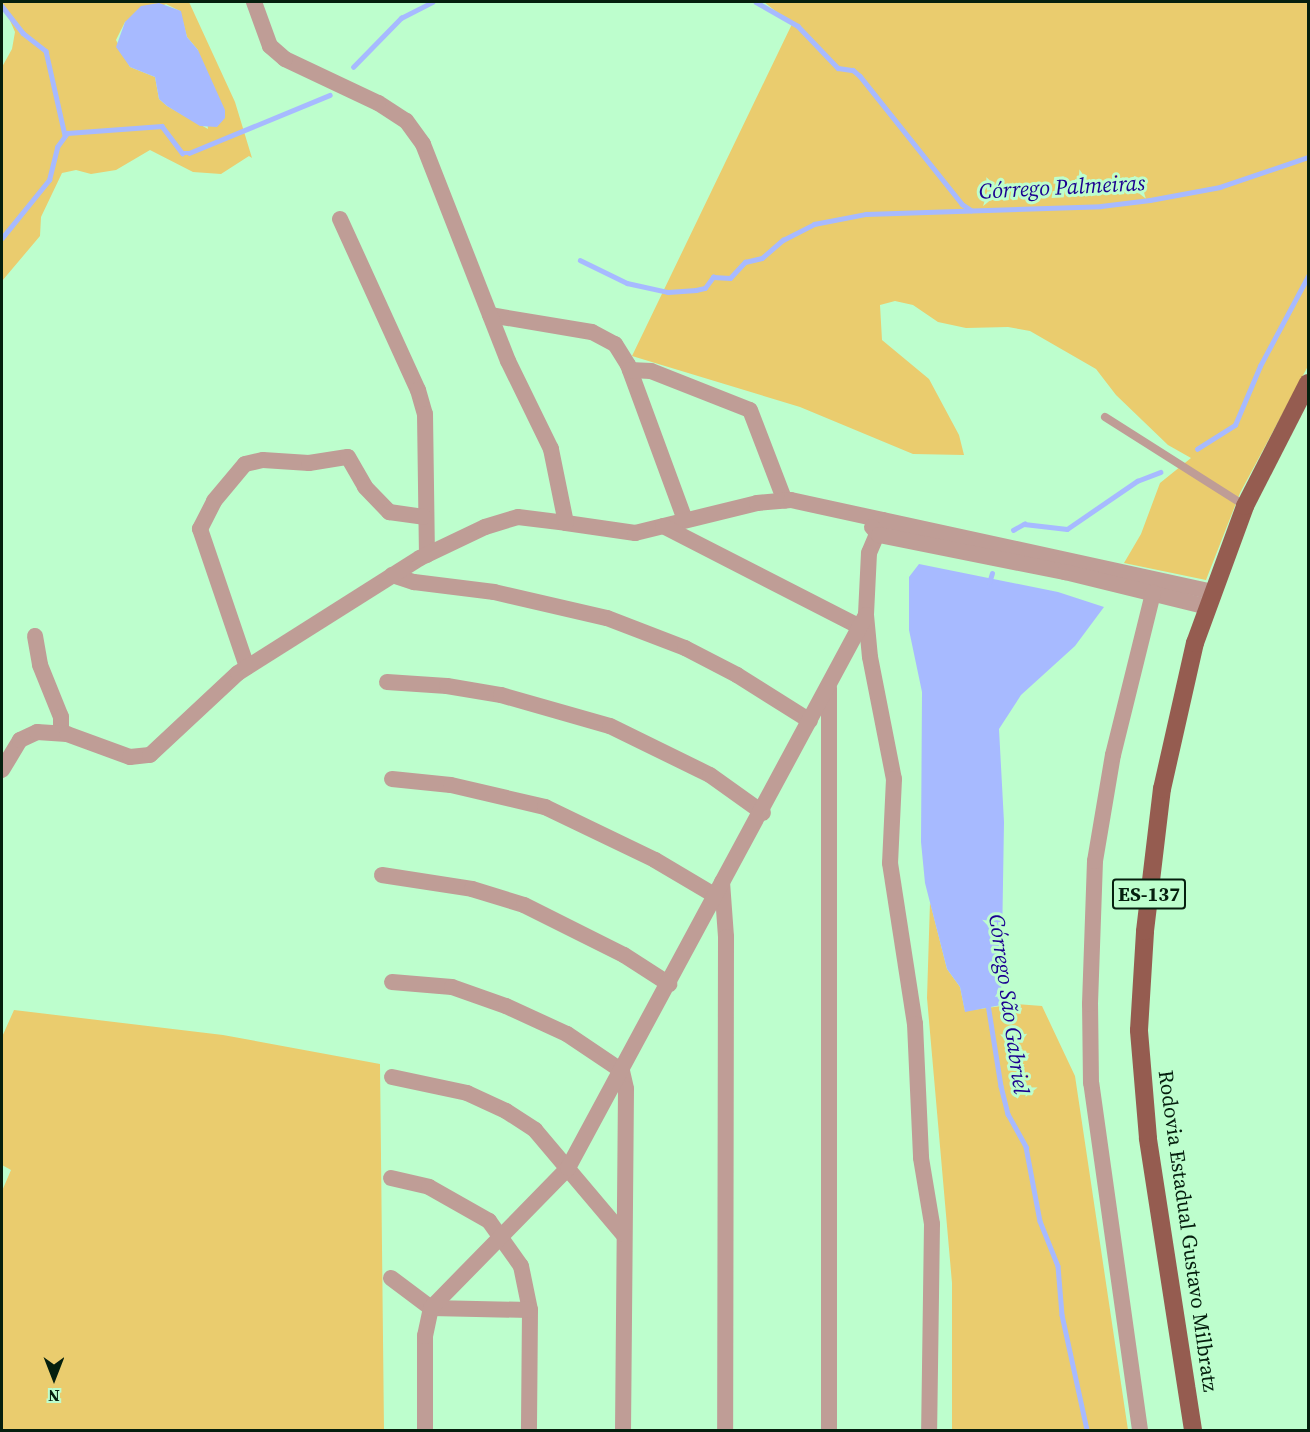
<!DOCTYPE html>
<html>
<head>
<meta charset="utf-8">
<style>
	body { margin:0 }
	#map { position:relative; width:1310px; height:1432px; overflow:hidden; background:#bdfecd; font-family:"Source Serif 4",serif }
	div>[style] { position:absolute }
	.green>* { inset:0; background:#eacc6e }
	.water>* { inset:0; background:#a7baff }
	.stream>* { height:4.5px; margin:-2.25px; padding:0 2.25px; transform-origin:2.25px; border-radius:2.25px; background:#a7baff }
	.service>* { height:8px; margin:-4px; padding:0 4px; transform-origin:4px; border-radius:4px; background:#bf9d96 }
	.minor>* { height:16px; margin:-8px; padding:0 8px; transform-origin:8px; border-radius:8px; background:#bf9d96 }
	.primary>* { height:18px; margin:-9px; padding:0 9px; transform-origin:9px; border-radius:9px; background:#955c50 }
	span { translate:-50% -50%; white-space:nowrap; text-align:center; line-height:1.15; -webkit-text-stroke:6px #bdfecd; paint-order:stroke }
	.shield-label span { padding:2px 4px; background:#bdfecd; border:2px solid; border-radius:4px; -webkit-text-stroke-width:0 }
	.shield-label { font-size:20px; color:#051f0e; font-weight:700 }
	.street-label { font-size:21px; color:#051f0e }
	.water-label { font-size:22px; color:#1b0090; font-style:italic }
	.frame { position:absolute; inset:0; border:3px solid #051f0e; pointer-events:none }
	.north { position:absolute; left:24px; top:1348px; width:60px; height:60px; -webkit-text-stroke:4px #bdfecd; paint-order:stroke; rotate:180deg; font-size:16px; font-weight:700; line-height:24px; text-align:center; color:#051f0e }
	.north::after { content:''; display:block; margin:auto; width:21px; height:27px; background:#051f0e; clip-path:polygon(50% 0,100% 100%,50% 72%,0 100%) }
</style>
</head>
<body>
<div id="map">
	<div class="green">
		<div style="clip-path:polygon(evenodd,2px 2px,189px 2px,235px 102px,252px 158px,249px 156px,221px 174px,193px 172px,150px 150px,116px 170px,91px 174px,76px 170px,62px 173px,41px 217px,40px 236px,2px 281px,2px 67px,12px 49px,15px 32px,2px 2px,166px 4px,180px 11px,187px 37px,198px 50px,208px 129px,167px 106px,159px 99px,155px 77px,130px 67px,116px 40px,125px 22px,166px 4px)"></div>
		<div style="clip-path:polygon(764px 2px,1308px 2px,1308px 366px,1240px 493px,1206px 580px,1124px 563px,1141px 534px,1160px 483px,1191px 458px,1168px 445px,1116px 395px,1096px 369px,1030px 331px,1008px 327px,966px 328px,938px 322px,913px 305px,895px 301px,880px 305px,882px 340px,929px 379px,959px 435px,964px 455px,913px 454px,800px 407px,632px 356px,792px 24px)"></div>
		<div style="clip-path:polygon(930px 902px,947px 969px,960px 987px,965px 1011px,1016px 1004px,1042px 1006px,1075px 1076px,1128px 1430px,952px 1430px,952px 1283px,927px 998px)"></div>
		<div style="clip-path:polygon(14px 1010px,223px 1035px,380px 1064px,384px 1430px,2px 1430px,2px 1191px,11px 1170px,2px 1165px,2px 1037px)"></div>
	</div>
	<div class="water">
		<div style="clip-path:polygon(159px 3px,181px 11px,187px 37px,198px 50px,225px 110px,225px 118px,217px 127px,200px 126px,167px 106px,159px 99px,155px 77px,130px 67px,116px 47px,125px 22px,141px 6px)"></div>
		<div style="clip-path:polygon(919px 564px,1058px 592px,1104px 607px,1075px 646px,1021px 695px,999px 729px,1004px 822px,1001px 1005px,965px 1012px,960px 987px,947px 969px,925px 883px,921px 842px,922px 692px,909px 630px,909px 577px)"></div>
	</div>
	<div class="stream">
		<div style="left:756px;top:2px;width:48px;rotate:29.7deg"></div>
		<div style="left:798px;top:26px;width:58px;rotate:46.4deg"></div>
		<div style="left:838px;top:68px;width:15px;rotate:8deg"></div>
		<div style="left:853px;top:70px;width:9px;rotate:41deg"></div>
		<div style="left:860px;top:76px;width:164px;rotate:51.4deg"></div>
		<div style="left:962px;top:204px;width:11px;rotate:34deg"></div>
		<div style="left:2px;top:6px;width:34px;rotate:52deg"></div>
		<div style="left:23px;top:33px;width:29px;rotate:38deg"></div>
		<div style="left:46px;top:51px;width:86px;rotate:77.3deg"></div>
		<div style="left:353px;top:67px;width:69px;rotate:-45.6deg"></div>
		<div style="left:401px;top:18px;width:35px;rotate:-27deg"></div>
		<div style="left:2px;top:238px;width:75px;rotate:-51deg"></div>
		<div style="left:49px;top:180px;width:34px;rotate:-76deg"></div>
		<div style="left:57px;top:147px;width:17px;rotate:-54deg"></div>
		<div style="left:67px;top:133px;width:95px;rotate:-4.2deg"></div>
		<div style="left:162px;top:126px;width:34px;rotate:53deg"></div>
		<div style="left:182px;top:153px;width:7px"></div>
		<div style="left:189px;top:153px;width:152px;rotate:-22.4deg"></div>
		<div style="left:580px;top:260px;width:52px;rotate:26.1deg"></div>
		<div style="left:627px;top:283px;width:42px;rotate:12.4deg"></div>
		<div style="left:668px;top:292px;width:28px;rotate:-4deg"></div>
		<div style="left:696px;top:290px;width:9px;rotate:-13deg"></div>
		<div style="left:705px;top:288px;width:14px;rotate:-54deg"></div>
		<div style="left:713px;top:277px;width:17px;rotate:3deg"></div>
		<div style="left:730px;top:278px;width:22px;rotate:-47deg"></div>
		<div style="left:745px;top:262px;width:17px;rotate:-13deg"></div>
		<div style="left:762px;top:258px;width:28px;rotate:-41deg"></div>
		<div style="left:783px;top:240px;width:35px;rotate:-27deg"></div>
		<div style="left:814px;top:224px;width:53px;rotate:-10.9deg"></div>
		<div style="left:866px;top:214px;width:235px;rotate:-1.9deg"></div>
		<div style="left:1101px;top:206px;width:49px;rotate:-7deg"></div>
		<div style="left:1150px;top:200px;width:71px;rotate:-10.5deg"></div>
		<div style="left:1220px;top:187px;width:93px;rotate:-18.8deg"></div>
		<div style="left:1197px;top:449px;width:45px;rotate:-32.3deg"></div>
		<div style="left:1235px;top:425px;width:64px;rotate:-67deg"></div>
		<div style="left:1260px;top:366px;width:102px;rotate:-61.9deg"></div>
		<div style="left:1013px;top:530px;width:13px;rotate:-29deg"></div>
		<div style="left:1024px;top:524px;width:43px;rotate:6.6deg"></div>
		<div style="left:1067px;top:529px;width:85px;rotate:-34.4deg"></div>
		<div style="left:1137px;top:481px;width:25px;rotate:-21deg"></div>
		<div style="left:989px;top:583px;width:10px;rotate:-73deg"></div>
		<div style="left:988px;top:1004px;width:83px;rotate:81deg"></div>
		<div style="left:1001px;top:1086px;width:29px;rotate:76deg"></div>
		<div style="left:1008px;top:1114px;width:38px;rotate:61deg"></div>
		<div style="left:1026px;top:1147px;width:75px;rotate:79.3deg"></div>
		<div style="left:1040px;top:1221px;width:48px;rotate:68.2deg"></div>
		<div style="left:1058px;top:1266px;width:49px;rotate:85.3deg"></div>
		<div style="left:1062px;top:1315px;width:118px;rotate:77.7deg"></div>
	</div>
	<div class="service">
		<div style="left:1105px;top:417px;width:166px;rotate:32.4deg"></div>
	</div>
	<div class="minor">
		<div style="left:340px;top:219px;width:188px;rotate:65.5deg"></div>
		<div style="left:418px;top:390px;width:25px;rotate:74deg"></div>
		<div style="left:425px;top:414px;width:141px;rotate:89.2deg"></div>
		<div style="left:490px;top:315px;width:103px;rotate:9.5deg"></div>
		<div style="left:592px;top:332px;width:26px;rotate:28deg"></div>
		<div style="left:615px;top:344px;width:25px;rotate:58deg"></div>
		<div style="left:628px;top:365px;width:165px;rotate:69.8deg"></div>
		<div style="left:630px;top:370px;width:21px;rotate:3deg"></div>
		<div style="left:651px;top:371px;width:106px;rotate:21.5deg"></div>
		<div style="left:750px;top:410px;width:97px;rotate:69deg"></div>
		<div style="left:883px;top:520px;width:36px;rotate:113deg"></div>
		<div style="left:869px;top:553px;width:62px;rotate:92.8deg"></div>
		<div style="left:866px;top:615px;width:42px;rotate:84.6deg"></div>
		<div style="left:870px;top:657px;width:124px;rotate:78.9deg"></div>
		<div style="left:894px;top:779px;width:84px;rotate:92.7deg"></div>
		<div style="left:890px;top:863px;width:163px;rotate:81.2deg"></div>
		<div style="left:915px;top:1024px;width:134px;rotate:87.4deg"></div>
		<div style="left:921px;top:1158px;width:67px;rotate:80.5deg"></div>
		<div style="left:932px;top:1224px;width:206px;rotate:90.8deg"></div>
		<div style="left:566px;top:523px;width:70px;rotate:8.2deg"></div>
		<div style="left:635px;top:533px;width:126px;rotate:-13.8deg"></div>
		<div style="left:757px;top:503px;width:34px;rotate:-5deg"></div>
		<div style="left:791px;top:500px;width:432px;rotate:12.3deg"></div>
		<div style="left:663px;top:526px;width:219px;rotate:27.1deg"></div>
		<div style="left:872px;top:527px;width:11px;rotate:49deg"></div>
		<div style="left:879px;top:535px;width:190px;rotate:11.3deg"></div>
		<div style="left:1065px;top:572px;width:146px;rotate:13.8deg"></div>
		<div style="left:392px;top:575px;width:23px;rotate:18deg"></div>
		<div style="left:414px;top:582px;width:81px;rotate:7.1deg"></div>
		<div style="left:494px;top:592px;width:116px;rotate:13deg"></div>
		<div style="left:607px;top:618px;width:84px;rotate:21deg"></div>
		<div style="left:685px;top:648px;width:59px;rotate:27.4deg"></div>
		<div style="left:737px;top:675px;width:86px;rotate:32.2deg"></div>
		<div style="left:35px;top:636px;width:29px;rotate:80deg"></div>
		<div style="left:40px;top:665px;width:56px;rotate:68deg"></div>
		<div style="left:61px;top:717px;width:16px;rotate:90deg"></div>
		<div style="left:247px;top:667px;width:146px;rotate:-108.8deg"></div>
		<div style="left:200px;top:529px;width:31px;rotate:-63deg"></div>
		<div style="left:214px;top:501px;width:48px;rotate:-50deg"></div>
		<div style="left:245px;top:464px;width:18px;rotate:-13deg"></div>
		<div style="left:263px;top:460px;width:46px;rotate:3.7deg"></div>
		<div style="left:309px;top:463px;width:39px;rotate:-9deg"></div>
		<div style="left:348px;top:457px;width:34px;rotate:60deg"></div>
		<div style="left:365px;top:487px;width:35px;rotate:46deg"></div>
		<div style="left:389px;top:512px;width:35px;rotate:8deg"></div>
		<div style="left:387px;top:682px;width:60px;rotate:3.8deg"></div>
		<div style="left:447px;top:686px;width:55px;rotate:9.5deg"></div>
		<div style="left:501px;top:695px;width:113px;rotate:15.9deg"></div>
		<div style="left:610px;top:726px;width:111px;rotate:26.1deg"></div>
		<div style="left:710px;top:775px;width:65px;rotate:35.6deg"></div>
		<div style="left:829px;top:688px;width:742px;rotate:90deg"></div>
		<div style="left:2px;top:770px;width:35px;rotate:-59deg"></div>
		<div style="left:20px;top:740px;width:19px;rotate:-25deg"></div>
		<div style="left:37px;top:732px;width:30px;rotate:4deg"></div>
		<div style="left:67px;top:734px;width:67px;rotate:20.1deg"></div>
		<div style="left:130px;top:757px;width:20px;rotate:-6deg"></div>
		<div style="left:150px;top:755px;width:120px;rotate:-43deg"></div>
		<div style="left:238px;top:673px;width:215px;rotate:-32.3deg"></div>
		<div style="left:420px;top:558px;width:72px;rotate:-25.5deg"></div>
		<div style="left:485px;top:527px;width:34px;rotate:-17deg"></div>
		<div style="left:518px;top:517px;width:48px;rotate:7.1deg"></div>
		<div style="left:566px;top:523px;width:76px;rotate:-101.5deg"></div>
		<div style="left:551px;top:449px;width:98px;rotate:-116deg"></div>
		<div style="left:508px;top:361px;width:233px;rotate:-111.4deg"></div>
		<div style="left:423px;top:144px;width:29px;rotate:-126deg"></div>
		<div style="left:406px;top:121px;width:33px;rotate:-147deg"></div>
		<div style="left:378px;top:103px;width:103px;rotate:-154.7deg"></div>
		<div style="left:285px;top:59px;width:20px;rotate:-139deg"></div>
		<div style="left:270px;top:46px;width:47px;rotate:-110deg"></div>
		<div style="left:392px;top:779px;width:59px;rotate:5.8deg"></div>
		<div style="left:451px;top:785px;width:97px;rotate:13.2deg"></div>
		<div style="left:545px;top:807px;width:122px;rotate:25.7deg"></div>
		<div style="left:655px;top:860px;width:69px;rotate:30.7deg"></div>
		<div style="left:382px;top:875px;width:91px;rotate:8.8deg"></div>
		<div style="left:472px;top:889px;width:54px;rotate:17.1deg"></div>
		<div style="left:524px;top:905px;width:112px;rotate:26.6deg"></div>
		<div style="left:624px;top:955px;width:54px;rotate:32.8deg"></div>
		<div style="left:722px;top:882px;width:55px;rotate:85.8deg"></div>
		<div style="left:726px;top:937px;width:493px;rotate:90.1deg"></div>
		<div style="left:392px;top:982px;width:60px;rotate:4.8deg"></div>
		<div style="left:452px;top:987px;width:57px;rotate:19.4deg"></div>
		<div style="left:506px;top:1006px;width:67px;rotate:24.7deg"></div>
		<div style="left:567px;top:1034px;width:66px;rotate:33.9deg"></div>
		<div style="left:622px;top:1071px;width:18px;rotate:77deg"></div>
		<div style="left:626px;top:1089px;width:341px;rotate:90.5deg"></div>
		<div style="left:392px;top:1077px;width:77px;rotate:12deg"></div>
		<div style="left:467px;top:1093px;width:43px;rotate:24.8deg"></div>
		<div style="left:506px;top:1111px;width:35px;rotate:33deg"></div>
		<div style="left:535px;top:1130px;width:136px;rotate:49.8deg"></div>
		<div style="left:391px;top:1178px;width:39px;rotate:13deg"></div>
		<div style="left:429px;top:1187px;width:69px;rotate:29.5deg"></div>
		<div style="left:489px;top:1221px;width:55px;rotate:54.6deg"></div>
		<div style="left:521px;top:1266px;width:45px;rotate:78.4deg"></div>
		<div style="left:530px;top:1310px;width:120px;rotate:90.5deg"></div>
		<div style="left:391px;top:1278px;width:50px;rotate:36.9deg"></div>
		<div style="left:431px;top:1308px;width:99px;rotate:1.2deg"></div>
		<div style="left:425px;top:1430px;width:94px;rotate:-90deg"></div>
		<div style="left:425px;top:1336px;width:29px;rotate:-78deg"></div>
		<div style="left:431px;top:1308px;width:196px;rotate:-45.6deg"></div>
		<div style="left:568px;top:1168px;width:628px;rotate:-61.68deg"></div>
		<div style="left:1140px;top:1430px;width:350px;rotate:-98deg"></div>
		<div style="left:1091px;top:1083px;width:79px;rotate:-90.7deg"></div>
		<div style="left:1090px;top:1004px;width:143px;rotate:-88deg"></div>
		<div style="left:1095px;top:861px;width:108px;rotate:-80.4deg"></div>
		<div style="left:1113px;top:755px;width:167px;rotate:-76.1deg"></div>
	</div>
	<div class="primary">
		<div style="left:1193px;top:1430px;width:295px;rotate:-98.8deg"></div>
		<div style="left:1148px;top:1138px;width:108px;rotate:-94.8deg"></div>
		<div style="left:1139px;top:1030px;width:99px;rotate:-86.5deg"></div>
		<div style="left:1145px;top:931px;width:143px;rotate:-83.2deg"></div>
		<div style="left:1162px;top:789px;width:150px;rotate:-77.3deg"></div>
		<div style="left:1195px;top:643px;width:146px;rotate:-69.9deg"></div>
		<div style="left:1245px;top:506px;width:138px;rotate:-62.9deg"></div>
	</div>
	<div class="shield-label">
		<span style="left:1149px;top:894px">ES-137</span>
	</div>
	<div class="street-label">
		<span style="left:1188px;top:1231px;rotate:82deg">Rodovia Estadual Gustavo Milbratz</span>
	</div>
	<div class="water-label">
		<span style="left:1062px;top:187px;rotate:-3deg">Córrego Palmeiras</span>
		<span style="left:1009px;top:1004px;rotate:82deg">Córrego São Gabriel</span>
	</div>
	<div class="frame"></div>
	<div class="north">N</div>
</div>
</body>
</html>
